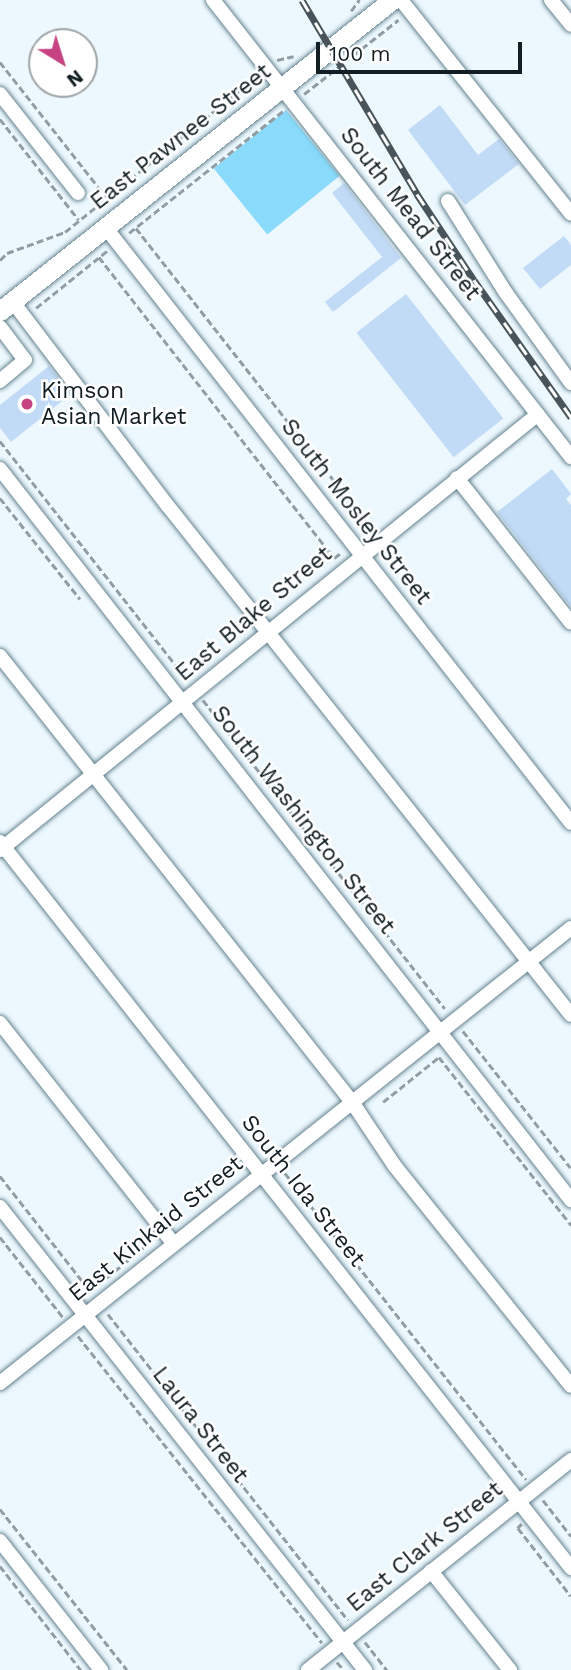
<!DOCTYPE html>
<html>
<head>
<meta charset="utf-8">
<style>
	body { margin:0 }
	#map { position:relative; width:571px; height:1670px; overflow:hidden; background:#ecf8fe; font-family:"Work Sans",sans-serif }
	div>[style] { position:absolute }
	.green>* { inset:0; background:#89dafb; transform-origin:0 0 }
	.building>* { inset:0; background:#c1daf6; transform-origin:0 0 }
	.path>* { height:2.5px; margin-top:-1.25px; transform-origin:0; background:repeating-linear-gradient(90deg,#919da3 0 7px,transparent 0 10.5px) }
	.roads { filter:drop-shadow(0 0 2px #65838f) drop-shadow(0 0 2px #65838f) }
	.minor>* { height:14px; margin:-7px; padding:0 7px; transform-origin:7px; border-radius:7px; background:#fff }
	.major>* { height:19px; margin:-9.5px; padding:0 9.5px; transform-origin:9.5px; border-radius:9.5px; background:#fff }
	.rail>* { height:7px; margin-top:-3.5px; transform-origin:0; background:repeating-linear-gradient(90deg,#fff 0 13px,#485459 0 26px); box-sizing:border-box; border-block:2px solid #485459 }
	.dots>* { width:19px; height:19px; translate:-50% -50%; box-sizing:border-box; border:4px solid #fff; border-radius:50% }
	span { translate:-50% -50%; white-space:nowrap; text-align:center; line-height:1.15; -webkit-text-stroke:5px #fff; paint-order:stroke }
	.street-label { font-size:23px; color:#121e23 }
	.poi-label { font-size:23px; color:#121e23 }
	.left { translate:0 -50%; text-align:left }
	.north { position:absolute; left:28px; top:28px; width:70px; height:70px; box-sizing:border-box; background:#fff; border:2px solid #a0a5a7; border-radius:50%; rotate:142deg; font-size:19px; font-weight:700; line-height:28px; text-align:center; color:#121e23 }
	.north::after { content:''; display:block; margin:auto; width:24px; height:32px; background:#c74283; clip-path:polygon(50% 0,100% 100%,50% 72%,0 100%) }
	.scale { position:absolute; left:316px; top:42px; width:206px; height:32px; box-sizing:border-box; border:4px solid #121e23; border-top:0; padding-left:9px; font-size:21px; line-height:24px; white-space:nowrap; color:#121e23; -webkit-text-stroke:5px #fff; paint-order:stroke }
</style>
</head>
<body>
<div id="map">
	<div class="green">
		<div style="left:286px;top:110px;width:85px;height:93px;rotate:51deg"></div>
	</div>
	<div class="building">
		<div style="clip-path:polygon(440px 105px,478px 155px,499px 139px,519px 164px,465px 205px,408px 130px)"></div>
		<div style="clip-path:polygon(344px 183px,401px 258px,333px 312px,325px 302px,382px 257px,332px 193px)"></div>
		<div style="clip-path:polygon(564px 236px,571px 245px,571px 265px,540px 289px,523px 268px)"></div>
		<div style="left:406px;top:294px;width:158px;height:63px;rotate:52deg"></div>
		<div style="clip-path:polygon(49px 366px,71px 394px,11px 442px,0 428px,0 405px)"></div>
		<div style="clip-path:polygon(552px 469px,571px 494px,566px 499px,571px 505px,571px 607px,497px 512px)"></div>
	</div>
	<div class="path">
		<div style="left:351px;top:11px;width:14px;rotate:-54deg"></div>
		<div style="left:277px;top:60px;width:17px;rotate:-13deg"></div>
		<div style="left:0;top:62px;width:173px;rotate:51.8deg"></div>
		<div style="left:304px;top:94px;width:120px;rotate:-38.2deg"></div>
		<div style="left:0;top:119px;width:128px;rotate:52deg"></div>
		<div style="left:136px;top:228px;width:382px;rotate:51.9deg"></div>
		<div style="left:372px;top:529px;width:10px;rotate:143deg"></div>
		<div style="left:129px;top:233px;width:196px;rotate:-38.4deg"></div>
		<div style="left:99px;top:257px;width:382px;rotate:52deg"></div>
		<div style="left:334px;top:558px;width:10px;rotate:-37deg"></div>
		<div style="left:0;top:260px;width:10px;rotate:-45deg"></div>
		<div style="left:7px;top:253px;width:62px;rotate:-19.9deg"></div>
		<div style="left:65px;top:232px;width:245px;rotate:-39deg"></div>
		<div style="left:36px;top:308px;width:91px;rotate:-38.8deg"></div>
		<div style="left:0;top:441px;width:305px;rotate:51.9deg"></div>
		<div style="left:0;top:498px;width:129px;rotate:51.6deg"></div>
		<div style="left:203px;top:700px;width:392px;rotate:51.9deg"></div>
		<div style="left:463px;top:1031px;width:174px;rotate:51.8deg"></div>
		<div style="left:383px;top:1102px;width:72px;rotate:-38.8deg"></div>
		<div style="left:439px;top:1057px;width:214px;rotate:51.8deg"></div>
		<div style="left:285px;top:1173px;width:390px;rotate:51.8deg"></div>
		<div style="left:0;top:1176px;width:147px;rotate:51.9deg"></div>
		<div style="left:0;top:1237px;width:102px;rotate:51.8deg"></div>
		<div style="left:90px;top:1291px;width:81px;rotate:-39deg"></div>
		<div style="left:108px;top:1314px;width:389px;rotate:51.9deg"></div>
		<div style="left:78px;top:1336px;width:392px;rotate:51.5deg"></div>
		<div style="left:543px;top:1500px;width:46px;rotate:52.1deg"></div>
		<div style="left:0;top:1509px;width:205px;rotate:51.7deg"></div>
		<div style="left:522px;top:1524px;width:6px;rotate:135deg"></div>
		<div style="left:518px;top:1528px;width:86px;rotate:52.1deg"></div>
		<div style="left:0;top:1566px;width:132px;rotate:52.1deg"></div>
		<div style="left:365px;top:1642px;width:36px;rotate:52deg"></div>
		<div style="left:337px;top:1662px;width:11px;rotate:49deg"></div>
	</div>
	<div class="roads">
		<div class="minor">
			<div style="left:213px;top:0;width:581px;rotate:51.93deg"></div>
			<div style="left:401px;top:0;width:273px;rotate:51.5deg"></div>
			<div style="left:551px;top:0;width:32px;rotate:51deg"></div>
			<div style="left:0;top:94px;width:126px;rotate:51.8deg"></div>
			<div style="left:448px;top:201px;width:109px;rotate:57.8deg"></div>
			<div style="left:506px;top:293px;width:111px;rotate:54.2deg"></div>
			<div style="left:106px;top:228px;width:755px;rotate:51.99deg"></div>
			<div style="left:13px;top:302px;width:256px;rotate:52.8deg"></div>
			<div style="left:168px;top:506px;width:649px;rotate:51.63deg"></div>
			<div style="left:0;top:327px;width:41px;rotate:52.9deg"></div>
			<div style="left:25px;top:360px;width:33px;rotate:140deg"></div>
			<div style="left:0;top:469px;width:928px;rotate:52.01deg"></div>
			<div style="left:457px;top:478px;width:184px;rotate:51.8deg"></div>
			<div style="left:0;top:656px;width:568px;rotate:51.72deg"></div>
			<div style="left:352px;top:1102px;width:76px;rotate:56.3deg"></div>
			<div style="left:394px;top:1165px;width:283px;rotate:51.3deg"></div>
			<div style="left:0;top:842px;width:924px;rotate:51.81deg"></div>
			<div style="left:0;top:850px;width:692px;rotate:-39.02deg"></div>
			<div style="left:0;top:1023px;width:281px;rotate:51.8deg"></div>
			<div style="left:0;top:1207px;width:590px;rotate:51.75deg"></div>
			<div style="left:0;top:1383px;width:730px;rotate:-38.55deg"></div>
			<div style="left:0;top:1541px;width:164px;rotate:51.9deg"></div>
			<div style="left:431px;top:1571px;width:127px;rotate:51.4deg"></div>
			<div style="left:308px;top:1670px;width:337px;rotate:-38.6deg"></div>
		</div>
		<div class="major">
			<div style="left:0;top:311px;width:500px;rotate:-38.43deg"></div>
		</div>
	</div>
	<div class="rail">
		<div style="left:302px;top:0;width:226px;rotate:59.3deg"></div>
		<div style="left:417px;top:194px;width:103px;rotate:56.5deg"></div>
		<div style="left:474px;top:280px;width:168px;rotate:54.7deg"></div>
	</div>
	<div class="dots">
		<div style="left:27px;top:404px;background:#c74283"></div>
	</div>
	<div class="street-label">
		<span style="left:181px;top:137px;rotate:-38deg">East Pawnee Street</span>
		<span style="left:410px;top:214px;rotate:52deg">South Mead Street</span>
		<span style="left:356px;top:512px;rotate:52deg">South Mosley Street</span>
		<span style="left:254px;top:614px;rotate:-40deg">East Blake Street</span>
		<span style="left:303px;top:820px;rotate:52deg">South Washington Street</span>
		<span style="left:303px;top:1191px;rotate:52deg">South Ida Street</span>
		<span style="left:156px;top:1229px;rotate:-39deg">East Kinkaid Street</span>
		<span style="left:200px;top:1425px;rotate:52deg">Laura Street</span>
		<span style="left:425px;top:1547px;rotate:-39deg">East Clark Street</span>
	</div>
	<div class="poi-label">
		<span class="left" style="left:41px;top:404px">Kimson<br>Asian Market</span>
	</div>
	<div class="north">N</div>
	<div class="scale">100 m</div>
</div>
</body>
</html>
